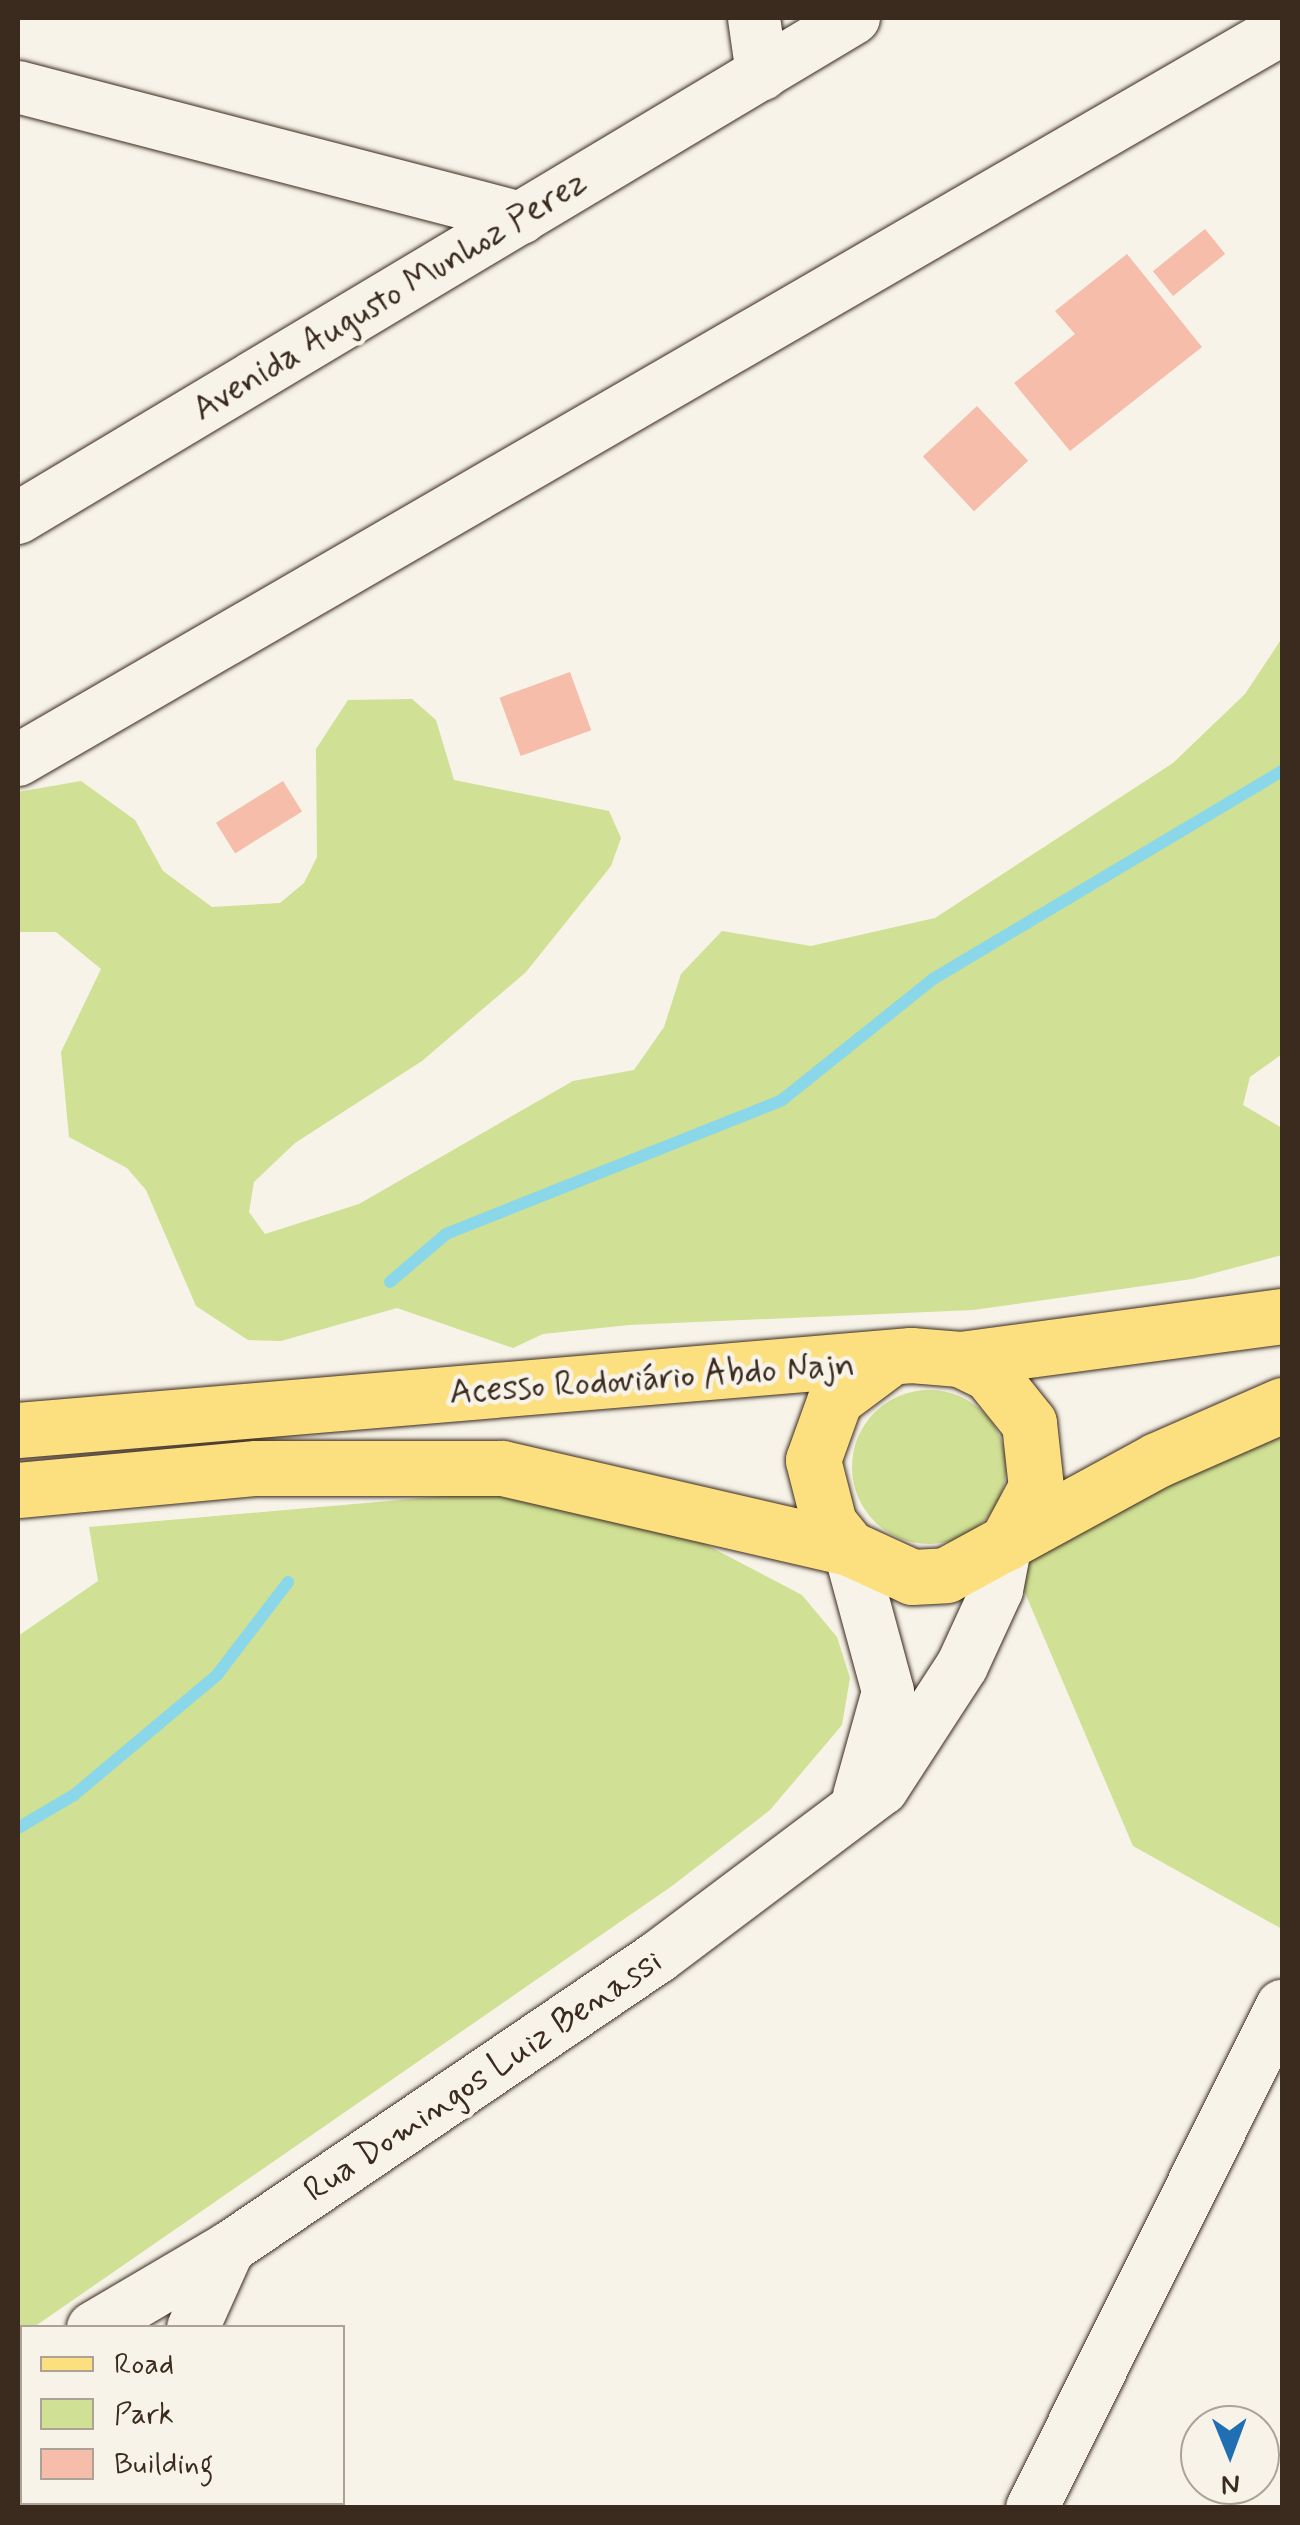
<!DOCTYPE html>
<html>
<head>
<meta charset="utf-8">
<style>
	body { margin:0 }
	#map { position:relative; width:1300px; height:2525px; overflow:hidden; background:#f7f3e8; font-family:Mynerve,sans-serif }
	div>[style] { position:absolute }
	.green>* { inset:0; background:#d0e094 }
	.round { border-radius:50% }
	.stream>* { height:12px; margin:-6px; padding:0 6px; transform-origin:6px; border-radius:6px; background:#8ad7e9 }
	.building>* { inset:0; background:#f5bdaa; transform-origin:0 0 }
	.roads { filter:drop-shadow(0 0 2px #3b2a1e) drop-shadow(0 0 2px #3b2a1e) }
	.minor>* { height:52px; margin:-26px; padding:0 26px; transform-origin:26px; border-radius:26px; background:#f7f3e8 }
	.major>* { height:55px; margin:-27.5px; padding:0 27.5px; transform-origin:27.5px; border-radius:27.5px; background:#fce080 }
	span { translate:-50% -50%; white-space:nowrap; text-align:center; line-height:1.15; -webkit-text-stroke:9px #f7f3e8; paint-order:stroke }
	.street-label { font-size:35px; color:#3b2a1e }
	.frame { position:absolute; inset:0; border:20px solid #3b2a1e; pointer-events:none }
	.legend { position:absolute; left:20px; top:2325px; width:325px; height:180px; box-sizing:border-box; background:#f7f3e8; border:2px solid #aca397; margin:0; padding:12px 18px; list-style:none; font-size:30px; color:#3b2a1e }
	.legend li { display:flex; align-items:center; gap:20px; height:50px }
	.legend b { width:50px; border:2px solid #aca397 }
	.north { position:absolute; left:1180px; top:2405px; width:100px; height:100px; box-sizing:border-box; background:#f7f3e8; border:2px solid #aca397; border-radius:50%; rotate:179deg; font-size:28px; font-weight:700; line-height:40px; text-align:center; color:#3b2a1e }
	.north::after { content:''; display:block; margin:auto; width:35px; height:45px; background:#1f6fb2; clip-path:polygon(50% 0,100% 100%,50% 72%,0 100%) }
</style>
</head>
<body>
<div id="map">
	<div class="green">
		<div style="clip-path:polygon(1282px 638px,1282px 1054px,1250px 1077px,1243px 1105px,1282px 1128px,1282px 1255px,1192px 1279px,973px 1310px,629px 1325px,543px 1334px,513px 1348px,397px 1308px,281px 1341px,248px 1340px,196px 1306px,146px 1190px,127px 1168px,69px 1137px,61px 1052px,101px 969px,56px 932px,18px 932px,18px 792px,81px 781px,135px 820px,163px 871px,212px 907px,280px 903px,304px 883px,317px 857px,316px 749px,348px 700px,412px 699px,436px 720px,454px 780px,609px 811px,621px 838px,611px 866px,526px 972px,422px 1061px,295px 1143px,254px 1182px,249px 1212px,265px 1234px,359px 1204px,573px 1081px,634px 1070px,664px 1027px,681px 974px,722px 931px,811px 946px,935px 918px,1173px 763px,1245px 694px)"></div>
		<div class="round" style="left:852px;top:1390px;width:154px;height:154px"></div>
		<div style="clip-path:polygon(1282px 1420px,1282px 1929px,1133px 1846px,1014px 1567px)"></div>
		<div style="clip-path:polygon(492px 1492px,695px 1539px,802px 1595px,837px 1637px,850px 1678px,842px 1725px,770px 1810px,672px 1886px,18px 2338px,18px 1636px,98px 1581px,89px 1527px)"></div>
	</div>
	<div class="stream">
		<div style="left:390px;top:1282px;width:74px;rotate:-40.6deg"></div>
		<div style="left:446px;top:1234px;width:362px;rotate:-21.7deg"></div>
		<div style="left:782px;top:1100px;width:193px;rotate:-38.7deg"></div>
		<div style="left:933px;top:979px;width:406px;rotate:-30.8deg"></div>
		<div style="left:18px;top:1828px;width:65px;rotate:-30.5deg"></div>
		<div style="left:74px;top:1795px;width:187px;rotate:-40deg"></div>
		<div style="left:217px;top:1675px;width:117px;rotate:-52.6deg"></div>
	</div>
	<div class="building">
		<div style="left:1205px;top:229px;width:32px;height:67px;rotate:51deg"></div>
		<div style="clip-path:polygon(1127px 254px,1202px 347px,1070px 451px,1014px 383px,1075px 334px,1055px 311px)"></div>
		<div style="left:977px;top:406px;width:75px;height:74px;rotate:47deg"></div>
		<div style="left:570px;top:672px;width:62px;height:75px;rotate:70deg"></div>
		<div style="left:283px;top:781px;width:36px;height:79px;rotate:58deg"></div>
	</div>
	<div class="roads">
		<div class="minor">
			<div style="left:754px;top:18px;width:57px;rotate:81.9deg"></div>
			<div style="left:18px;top:87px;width:520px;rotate:14.6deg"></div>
			<div style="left:18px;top:518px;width:974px;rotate:-30.88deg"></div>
			<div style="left:18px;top:760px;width:1460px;rotate:-30.04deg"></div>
			<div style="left:849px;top:1548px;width:149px;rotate:74.8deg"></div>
			<div style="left:888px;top:1692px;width:108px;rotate:105.6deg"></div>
			<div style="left:93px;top:2328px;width:158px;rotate:-30.5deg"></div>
			<div style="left:229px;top:2248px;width:518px;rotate:-34.15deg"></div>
			<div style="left:658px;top:1957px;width:280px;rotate:-36.9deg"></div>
			<div style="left:882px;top:1789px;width:147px;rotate:-57deg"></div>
			<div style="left:962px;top:1666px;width:84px;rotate:-65.3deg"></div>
			<div style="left:997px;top:1590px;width:48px;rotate:-79.2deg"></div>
			<div style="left:193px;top:2328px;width:88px;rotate:-65.8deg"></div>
			<div style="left:18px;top:2371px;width:5px;rotate:-37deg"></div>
			<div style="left:144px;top:2502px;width:14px;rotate:25deg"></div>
			<div style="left:1032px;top:2508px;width:561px;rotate:-63.53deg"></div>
		</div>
		<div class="major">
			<div style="left:960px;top:1359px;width:32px;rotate:26deg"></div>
			<div style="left:989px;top:1373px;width:64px;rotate:51.3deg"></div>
			<div style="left:1029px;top:1423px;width:64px;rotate:83.8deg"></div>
			<div style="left:1036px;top:1487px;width:64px;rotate:118.2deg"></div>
			<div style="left:18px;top:1430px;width:896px;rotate:-4.8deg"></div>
			<div style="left:911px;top:1355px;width:49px;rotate:4.7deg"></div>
			<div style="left:960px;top:1359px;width:325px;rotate:-7.6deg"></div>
			<div style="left:18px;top:1490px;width:239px;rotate:-5.3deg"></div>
			<div style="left:256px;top:1468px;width:246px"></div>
			<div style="left:502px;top:1468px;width:356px;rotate:13deg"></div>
			<div style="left:849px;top:1548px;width:69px;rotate:24.7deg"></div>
			<div style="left:912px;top:1577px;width:34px;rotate:-3deg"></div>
			<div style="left:946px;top:1575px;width:240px;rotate:-28.6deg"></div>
			<div style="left:1157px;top:1460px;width:137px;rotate:-23.7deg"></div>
			<div style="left:849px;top:1548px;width:32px;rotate:-129deg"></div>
			<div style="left:829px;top:1523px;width:65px;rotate:-104.3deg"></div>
			<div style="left:813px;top:1460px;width:65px;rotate:-70.2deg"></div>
			<div style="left:835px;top:1399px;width:64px;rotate:-36.7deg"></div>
		</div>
	</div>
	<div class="street-label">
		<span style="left:390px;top:296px;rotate:-31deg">Avenida Augusto Munhoz Perez</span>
		<span style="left:652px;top:1379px;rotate:-4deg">Acesso Rodoviário Abdo Najn</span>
		<span style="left:483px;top:2076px;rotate:-34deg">Rua Domingos Luiz Benassi</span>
	</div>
	<div class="frame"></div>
	<ul class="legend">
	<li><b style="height:12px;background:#fce080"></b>Road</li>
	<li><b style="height:28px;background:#d0e094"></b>Park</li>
	<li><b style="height:28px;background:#f5bdaa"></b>Building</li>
	</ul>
	<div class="north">N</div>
</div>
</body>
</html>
